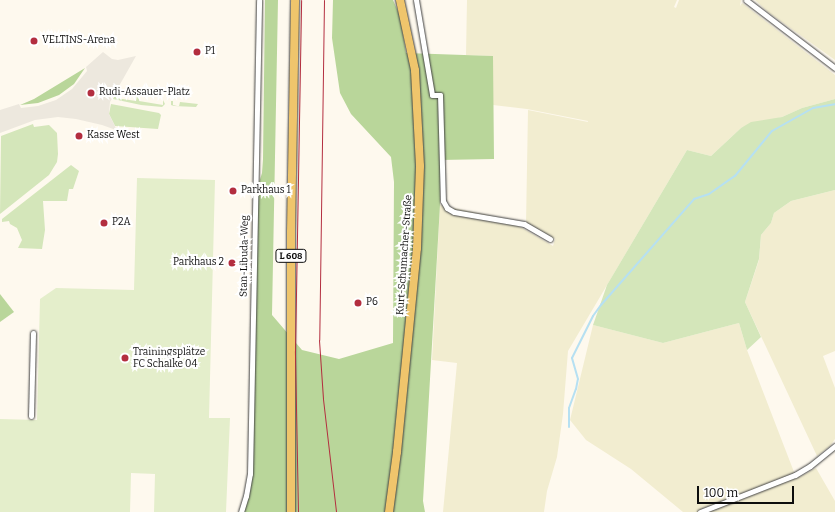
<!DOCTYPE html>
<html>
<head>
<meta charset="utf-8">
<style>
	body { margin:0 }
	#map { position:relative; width:835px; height:512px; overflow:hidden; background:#fef9ee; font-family:Bitter,serif }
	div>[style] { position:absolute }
	.farmland>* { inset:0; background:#f2edd0 }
	.green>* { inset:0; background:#d4e6ba }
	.forest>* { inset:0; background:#b9d69a }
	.pitch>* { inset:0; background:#e4eecb }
	.plaza>* { inset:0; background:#ede8de }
	.stream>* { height:2px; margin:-1px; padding:0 1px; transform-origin:1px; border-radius:1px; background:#b6e0f2 }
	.roads { filter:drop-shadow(0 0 1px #404040) drop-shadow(0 0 1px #404040) }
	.minor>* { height:5px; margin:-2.5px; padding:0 2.5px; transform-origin:2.5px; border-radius:2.5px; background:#fff }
	.primary>* { height:8px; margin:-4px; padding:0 4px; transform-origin:4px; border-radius:4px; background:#efc56c }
	.tram>* { height:1px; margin:-0.5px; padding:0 0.5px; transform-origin:0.5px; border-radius:0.5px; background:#b32e3f }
	.dots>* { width:11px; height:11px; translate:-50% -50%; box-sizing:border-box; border:2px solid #fff; border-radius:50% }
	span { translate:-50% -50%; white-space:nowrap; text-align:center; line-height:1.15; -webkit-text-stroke:4px #fff; paint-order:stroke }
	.shield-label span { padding:1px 3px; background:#fff; border:1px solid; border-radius:3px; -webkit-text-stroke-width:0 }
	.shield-label { font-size:9px; color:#0d0d0d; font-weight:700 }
	.poi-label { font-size:10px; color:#0d0d0d }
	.left { translate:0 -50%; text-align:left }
	.right { translate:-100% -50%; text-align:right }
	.street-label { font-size:10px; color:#0d0d0d }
	.scale { position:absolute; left:697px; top:486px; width:97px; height:18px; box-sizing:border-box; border:2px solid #0d0d0d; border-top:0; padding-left:5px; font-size:12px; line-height:14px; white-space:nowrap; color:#0d0d0d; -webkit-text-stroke:3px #fff; paint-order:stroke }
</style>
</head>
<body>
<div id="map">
	<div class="farmland">
		<div style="clip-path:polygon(467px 0,677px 0,674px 7px,676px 8px,679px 0,741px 0,740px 6px,742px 3px,835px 75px,835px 99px,802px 108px,782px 117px,741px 128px,711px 156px,687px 150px,568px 351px,563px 414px,557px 457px,547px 491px,544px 512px,443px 512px,457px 363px,432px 360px,440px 205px,492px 216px,522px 228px,553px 246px,555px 239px,526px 224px,528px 110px,588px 122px,583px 144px,588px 121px,527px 109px,493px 105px,493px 56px,466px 55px)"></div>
		<div style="clip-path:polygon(755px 0,835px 0,835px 60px,768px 12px)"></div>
		<div style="clip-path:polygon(835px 190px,835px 351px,823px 356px,835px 388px,835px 439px,830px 446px,817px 456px,745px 302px,759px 260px,761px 235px,771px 223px,774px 213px,791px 201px)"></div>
		<div style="clip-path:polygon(739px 323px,747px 350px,794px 472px,800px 477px,816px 468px,835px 501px,835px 512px,683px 512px,631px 469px,586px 440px,570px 420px,593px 325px,663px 343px)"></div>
	</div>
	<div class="green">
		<div style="clip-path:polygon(117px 92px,119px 92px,116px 98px,136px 101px,137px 96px,140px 97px,139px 101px,163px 105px,163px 100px,165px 104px,162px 107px,141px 105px,113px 99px)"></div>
		<div style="clip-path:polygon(835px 99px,835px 190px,791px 201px,774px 213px,771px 223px,761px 235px,759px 259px,745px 302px,761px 337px,747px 350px,739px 323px,663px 343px,593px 325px,607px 285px,687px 150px,711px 156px,741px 128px,751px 122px,782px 117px,802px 108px)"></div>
		<div style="clip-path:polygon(171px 101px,173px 101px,173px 105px,177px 106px,179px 106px,180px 102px,198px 104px,196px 107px,174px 106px,171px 105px)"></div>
		<div style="clip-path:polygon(111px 104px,159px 113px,161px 115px,158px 129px,115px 126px,109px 114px)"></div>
		<div style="clip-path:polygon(33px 124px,34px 127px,49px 125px,57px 133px,58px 154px,57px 162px,49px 175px,0 214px,1px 136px)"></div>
		<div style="clip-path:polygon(71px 165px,79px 171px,73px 189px,69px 189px,67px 201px,43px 201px,45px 230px,42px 249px,18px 248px,22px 240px,17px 228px,10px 224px,9px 221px,2px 222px,2px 219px)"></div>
	</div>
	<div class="forest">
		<div style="clip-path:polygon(265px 0,278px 0,272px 315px,302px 350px,339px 359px,393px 343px,394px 182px,391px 157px,351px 114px,340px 93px,332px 38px,333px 0,393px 0,400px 16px,406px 53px,493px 56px,494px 159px,440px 160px,440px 205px,423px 501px,425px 512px,239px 512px,249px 486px,257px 189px,262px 173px,263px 159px)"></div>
		<div style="clip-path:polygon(85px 68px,74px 84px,59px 95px,38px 103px,20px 105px,34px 99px)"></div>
		<div style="clip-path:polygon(0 294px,14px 312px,0 322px)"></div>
	</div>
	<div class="pitch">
		<div style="clip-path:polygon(137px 178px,215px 180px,209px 418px,230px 418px,226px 512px,154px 512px,155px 474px,131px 473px,130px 512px,0 512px,0 419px,37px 420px,40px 299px,56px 288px,134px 290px)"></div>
	</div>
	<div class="plaza">
		<div style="clip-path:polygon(103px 52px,112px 59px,118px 60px,136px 56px,110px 102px,109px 114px,115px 126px,116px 130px,102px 125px,76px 119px,58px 117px,35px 120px,0 133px,0 110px,19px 104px,21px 108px,38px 106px,56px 100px,72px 89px,87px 71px,86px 67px)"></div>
	</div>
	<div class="stream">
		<div style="left:569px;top:427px;width:19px;rotate:-90deg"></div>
		<div style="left:569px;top:408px;width:20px;rotate:-70deg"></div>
		<div style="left:576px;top:389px;width:10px;rotate:-79deg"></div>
		<div style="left:578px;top:379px;width:22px;rotate:-106deg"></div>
		<div style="left:572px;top:358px;width:47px;rotate:-63.4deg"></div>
		<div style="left:593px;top:316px;width:14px;rotate:-54deg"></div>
		<div style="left:601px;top:305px;width:141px;rotate:-48.7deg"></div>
		<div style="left:694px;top:199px;width:16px;rotate:-18deg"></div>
		<div style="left:709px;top:194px;width:32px;rotate:-35deg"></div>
		<div style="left:735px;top:176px;width:58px;rotate:-50.6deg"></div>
		<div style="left:772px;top:131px;width:47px;rotate:-29.3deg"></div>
		<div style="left:813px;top:108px;width:22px;rotate:-10deg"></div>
	</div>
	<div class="roads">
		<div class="minor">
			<div style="left:416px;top:0;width:96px;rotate:80.4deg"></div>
			<div style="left:432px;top:95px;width:8px"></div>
			<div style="left:440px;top:95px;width:106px;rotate:88.4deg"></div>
			<div style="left:443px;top:201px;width:8px;rotate:60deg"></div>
			<div style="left:447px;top:208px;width:8px;rotate:30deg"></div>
			<div style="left:454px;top:212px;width:71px;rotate:9.7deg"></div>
			<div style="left:524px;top:224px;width:30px;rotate:30deg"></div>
			<div style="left:746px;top:0;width:112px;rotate:37.4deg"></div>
			<div style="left:31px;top:416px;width:83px;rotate:-88.6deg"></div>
			<div style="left:241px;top:512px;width:17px;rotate:-73deg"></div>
			<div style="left:246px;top:496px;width:22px;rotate:-80deg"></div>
			<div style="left:250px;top:474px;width:474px;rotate:-88.9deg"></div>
			<div style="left:700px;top:512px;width:102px;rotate:-21.3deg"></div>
			<div style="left:795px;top:475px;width:17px;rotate:-31deg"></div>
			<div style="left:810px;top:466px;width:32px;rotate:-39deg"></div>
		</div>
		<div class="primary">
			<div style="left:291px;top:512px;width:280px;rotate:-90deg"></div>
			<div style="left:291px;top:232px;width:232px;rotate:-89deg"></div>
			<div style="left:389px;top:512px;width:61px;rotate:-82.4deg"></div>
			<div style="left:397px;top:452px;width:205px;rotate:-84.4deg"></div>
			<div style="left:417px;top:248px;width:82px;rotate:-87.9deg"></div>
			<div style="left:420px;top:166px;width:96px;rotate:-93deg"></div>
			<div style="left:415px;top:70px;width:72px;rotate:-102.1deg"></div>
		</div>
	</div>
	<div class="tram">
		<div style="left:324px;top:0;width:340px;rotate:90.8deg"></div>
		<div style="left:319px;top:340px;width:59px;rotate:86.1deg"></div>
		<div style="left:323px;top:399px;width:114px;rotate:83.4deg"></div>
		<div style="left:298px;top:512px;width:161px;rotate:-91.1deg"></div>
		<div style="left:295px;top:351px;width:351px;rotate:-89deg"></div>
	</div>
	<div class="dots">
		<div style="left:34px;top:41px;background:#b32e3f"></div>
		<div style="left:197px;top:52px;background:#b32e3f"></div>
		<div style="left:91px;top:93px;background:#b32e3f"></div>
		<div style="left:79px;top:136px;background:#b32e3f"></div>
		<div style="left:233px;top:191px;background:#b32e3f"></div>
		<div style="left:104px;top:223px;background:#b32e3f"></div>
		<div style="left:232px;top:263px;background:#b32e3f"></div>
		<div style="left:358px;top:303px;background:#b32e3f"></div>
		<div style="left:125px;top:358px;background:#b32e3f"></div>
	</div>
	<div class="shield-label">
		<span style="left:291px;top:256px">L 608</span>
	</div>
	<div class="poi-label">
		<span class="left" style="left:42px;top:41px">VELTINS-Arena</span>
		<span class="left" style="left:205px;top:52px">P1</span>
		<span class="left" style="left:99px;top:93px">Rudi-Assauer-Platz</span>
		<span class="left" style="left:87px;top:136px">Kasse West</span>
		<span class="left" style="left:241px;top:191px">Parkhaus 1</span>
		<span class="left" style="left:112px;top:223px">P2A</span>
		<span class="right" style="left:224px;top:263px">Parkhaus 2</span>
		<span class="left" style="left:366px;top:303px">P6</span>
		<span class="left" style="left:133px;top:358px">Trainingsplätze<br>FC Schalke 04</span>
	</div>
	<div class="street-label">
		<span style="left:405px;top:255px;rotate:-86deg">Kurt-Schumacher-Straße</span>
		<span style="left:245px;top:256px;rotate:-89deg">Stan-Libuda-Weg</span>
	</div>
	<div class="scale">100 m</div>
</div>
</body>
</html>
